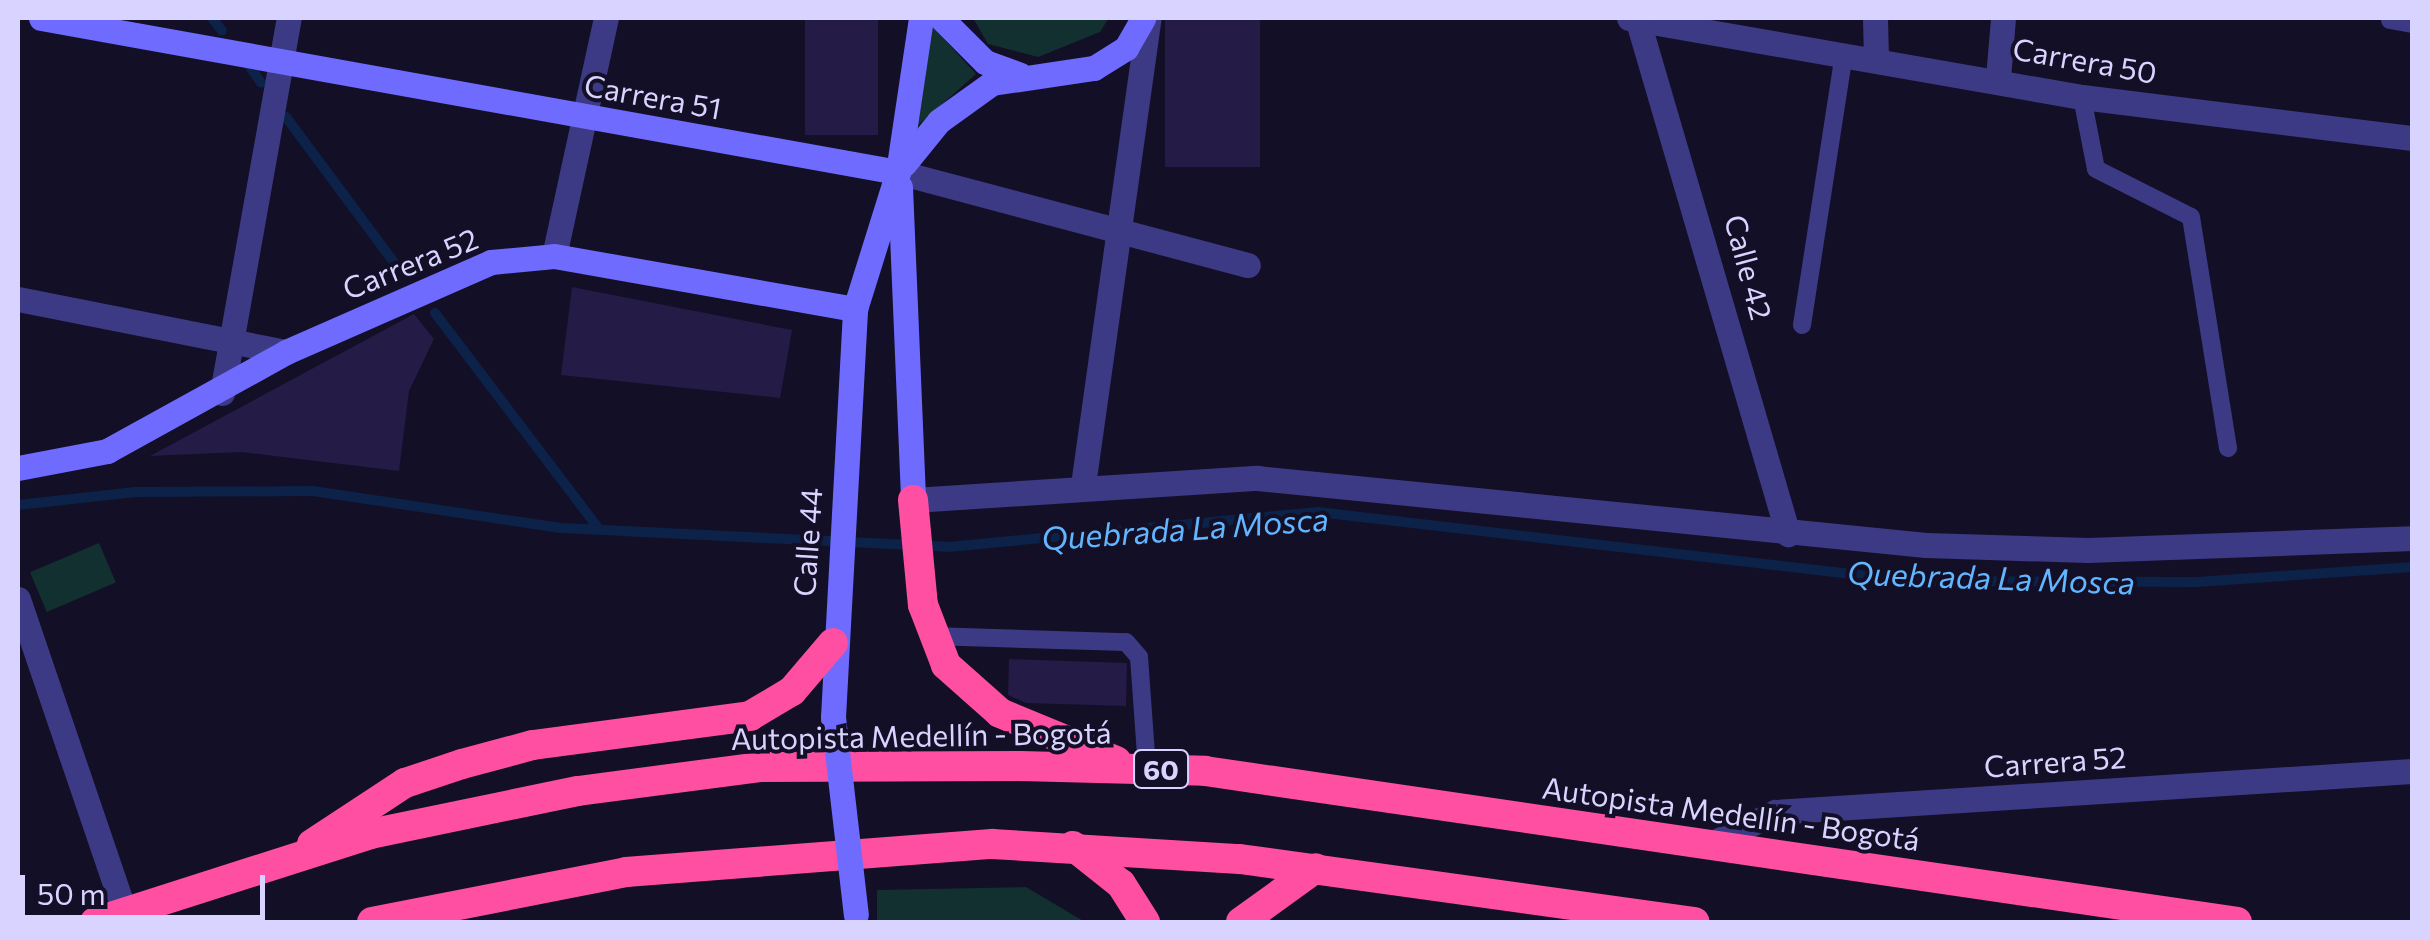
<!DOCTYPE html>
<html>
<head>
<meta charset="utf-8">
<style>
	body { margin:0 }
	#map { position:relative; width:2430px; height:940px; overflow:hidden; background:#130f26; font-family:Commissioner,sans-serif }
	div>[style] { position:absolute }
	.green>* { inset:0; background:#12302f; transform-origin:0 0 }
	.stream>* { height:10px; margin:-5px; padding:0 5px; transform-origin:5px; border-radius:5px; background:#0c2248 }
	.building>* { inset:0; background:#241b47; transform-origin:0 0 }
	.lane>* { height:18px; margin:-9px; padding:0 9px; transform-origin:9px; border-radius:9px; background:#3d3a85 }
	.street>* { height:25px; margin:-12.5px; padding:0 12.5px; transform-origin:12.5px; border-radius:12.5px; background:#3d3a85 }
	.secondary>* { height:25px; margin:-12.5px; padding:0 12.5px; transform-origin:12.5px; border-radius:12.5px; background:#6f6bff }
	.highway>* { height:30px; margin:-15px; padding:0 15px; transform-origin:15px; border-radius:15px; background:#ff4fa3 }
	.secondary-bridge>* { height:25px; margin:-12.5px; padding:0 12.5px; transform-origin:12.5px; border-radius:12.5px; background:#6f6bff }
	span { translate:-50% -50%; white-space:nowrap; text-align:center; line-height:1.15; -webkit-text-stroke:8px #130f26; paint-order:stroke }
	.shield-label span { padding:2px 8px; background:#130f26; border:2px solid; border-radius:8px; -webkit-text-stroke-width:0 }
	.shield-label { font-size:28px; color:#d9d4ff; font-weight:700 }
	.street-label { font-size:30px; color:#d9d4ff }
	.water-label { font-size:32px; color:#62b6ff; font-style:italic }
	.frame { position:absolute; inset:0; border:20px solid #d9d4ff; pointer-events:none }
	.scale { position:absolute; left:20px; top:875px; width:245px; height:45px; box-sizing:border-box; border:5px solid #d9d4ff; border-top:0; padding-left:12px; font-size:30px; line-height:35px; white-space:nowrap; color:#d9d4ff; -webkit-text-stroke:8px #130f26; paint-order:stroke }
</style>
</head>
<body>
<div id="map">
	<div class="green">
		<div style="clip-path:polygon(973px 18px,1109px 18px,1100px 32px,1038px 57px,988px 44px)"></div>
		<div style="clip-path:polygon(932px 26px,976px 74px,914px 129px)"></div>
		<div style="left:99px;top:543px;width:43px;height:75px;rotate:67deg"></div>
		<div style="clip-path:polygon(1026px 887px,1085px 922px,877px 922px,877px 890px)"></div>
	</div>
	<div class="stream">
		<div style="left:212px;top:18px;width:16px;rotate:52deg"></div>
		<div style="left:250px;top:67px;width:19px;rotate:55deg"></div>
		<div style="left:286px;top:117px;width:188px;rotate:53.4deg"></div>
		<div style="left:435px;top:313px;width:270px;rotate:52.8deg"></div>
		<div style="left:18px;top:505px;width:118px;rotate:-6.3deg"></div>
		<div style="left:135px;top:492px;width:178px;rotate:-0.3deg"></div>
		<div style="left:313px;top:491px;width:252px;rotate:8.5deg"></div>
		<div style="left:562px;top:528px;width:386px;rotate:2.8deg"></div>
		<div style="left:948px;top:547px;width:372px;rotate:-5.4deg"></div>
		<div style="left:1318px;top:512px;width:597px;rotate:6.64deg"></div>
		<div style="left:1911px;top:581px;width:286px;rotate:0.2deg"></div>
		<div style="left:2197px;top:582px;width:216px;rotate:-4deg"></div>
	</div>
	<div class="building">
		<div style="left:805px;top:18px;width:73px;height:117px"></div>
		<div style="left:1165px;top:18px;width:95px;height:149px"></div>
		<div style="clip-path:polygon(572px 287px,792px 330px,780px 398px,561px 375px)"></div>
		<div style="clip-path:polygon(414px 314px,434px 339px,409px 391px,399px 471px,241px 452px,150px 456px)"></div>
		<div style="clip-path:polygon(1009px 659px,1127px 663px,1126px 706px,1026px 703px,1008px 695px)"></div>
	</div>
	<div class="lane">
		<div style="left:2390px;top:20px;width:22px;rotate:10deg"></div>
		<div style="left:2082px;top:97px;width:73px;rotate:79deg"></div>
		<div style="left:2096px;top:169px;width:106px;rotate:26.8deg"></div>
		<div style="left:2191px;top:217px;width:234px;rotate:80.9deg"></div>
		<div style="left:1802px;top:325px;width:274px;rotate:-81.2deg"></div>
		<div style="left:931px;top:636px;width:195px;rotate:1.8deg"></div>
		<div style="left:1126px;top:642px;width:20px;rotate:49deg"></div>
		<div style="left:1139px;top:657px;width:112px;rotate:85.9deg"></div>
	</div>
	<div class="street">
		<div style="left:1629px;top:18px;width:460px;rotate:9.9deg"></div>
		<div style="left:2082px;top:97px;width:333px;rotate:7.1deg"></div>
		<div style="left:1637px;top:18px;width:538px;rotate:73.69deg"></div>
		<div style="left:1875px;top:18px;width:42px;rotate:88.6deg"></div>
		<div style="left:1998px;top:78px;width:60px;rotate:-85.2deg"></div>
		<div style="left:898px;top:172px;width:362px;rotate:14.9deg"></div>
		<div style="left:554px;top:256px;width:244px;rotate:-77.7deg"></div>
		<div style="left:18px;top:299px;width:273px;rotate:11.2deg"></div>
		<div style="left:222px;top:393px;width:381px;rotate:-79.9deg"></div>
		<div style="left:1083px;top:485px;width:472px;rotate:-82deg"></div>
		<div style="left:913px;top:500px;width:345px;rotate:-3.7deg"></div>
		<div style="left:1257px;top:478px;width:672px;rotate:5.72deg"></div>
		<div style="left:1926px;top:545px;width:162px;rotate:1.8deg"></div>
		<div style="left:2088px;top:550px;width:324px;rotate:-2.1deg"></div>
		<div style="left:18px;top:599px;width:329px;rotate:71.2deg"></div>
		<div style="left:1709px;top:845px;width:74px;rotate:-26.6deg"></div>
		<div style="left:1775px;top:812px;width:638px;rotate:-3.68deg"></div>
	</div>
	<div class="secondary">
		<div style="left:41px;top:18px;width:871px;rotate:10.19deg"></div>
		<div style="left:941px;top:18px;width:62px;rotate:45deg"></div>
		<div style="left:985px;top:62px;width:37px;rotate:20deg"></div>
		<div style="left:904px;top:164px;width:55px;rotate:-50.9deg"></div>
		<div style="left:939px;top:121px;width:65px;rotate:-35.6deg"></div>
		<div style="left:992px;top:83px;width:103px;rotate:-8.4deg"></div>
		<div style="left:1094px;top:68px;width:38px;rotate:-32deg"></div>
		<div style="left:1126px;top:48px;width:34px;rotate:-60deg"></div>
		<div style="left:900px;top:187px;width:313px;rotate:87.6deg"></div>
		<div style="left:18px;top:468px;width:91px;rotate:-10.8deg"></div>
		<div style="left:107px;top:451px;width:205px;rotate:-28.9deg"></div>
		<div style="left:286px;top:352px;width:224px;rotate:-23.7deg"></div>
		<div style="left:491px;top:262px;width:63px;rotate:-5.4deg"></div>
		<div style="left:554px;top:256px;width:306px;rotate:10deg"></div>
		<div style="left:833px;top:717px;width:409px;rotate:-86.9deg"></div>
		<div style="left:855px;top:309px;width:144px;rotate:-72.6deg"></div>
		<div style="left:898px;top:172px;width:156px;rotate:-81.5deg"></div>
	</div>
	<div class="highway">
		<div style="left:913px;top:500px;width:105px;rotate:84.6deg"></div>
		<div style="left:923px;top:605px;width:64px;rotate:69deg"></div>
		<div style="left:946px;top:665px;width:72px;rotate:41.6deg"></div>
		<div style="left:1000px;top:713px;width:126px;rotate:22.5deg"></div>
		<div style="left:312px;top:844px;width:111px;rotate:-33.3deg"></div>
		<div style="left:405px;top:783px;width:60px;rotate:-18.4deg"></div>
		<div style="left:462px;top:764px;width:73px;rotate:-15deg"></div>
		<div style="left:533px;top:745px;width:219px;rotate:-7.6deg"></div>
		<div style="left:750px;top:716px;width:49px;rotate:-30.8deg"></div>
		<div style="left:792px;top:691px;width:63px;rotate:-49.5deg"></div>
		<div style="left:1073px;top:846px;width:61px;rotate:38.4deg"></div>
		<div style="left:1121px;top:884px;width:45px;rotate:57.7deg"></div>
		<div style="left:95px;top:922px;width:289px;rotate:-17.7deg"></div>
		<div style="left:370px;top:834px;width:212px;rotate:-11.7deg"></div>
		<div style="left:578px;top:791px;width:185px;rotate:-7.5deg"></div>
		<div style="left:761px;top:767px;width:259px;rotate:-0.2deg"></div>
		<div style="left:1020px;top:766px;width:185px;rotate:1.5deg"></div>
		<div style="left:1205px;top:771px;width:1043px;rotate:8.32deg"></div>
		<div style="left:372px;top:922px;width:259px;rotate:-11.1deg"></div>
		<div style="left:626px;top:872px;width:367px;rotate:-4.4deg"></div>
		<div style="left:992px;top:844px;width:248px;rotate:3.5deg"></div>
		<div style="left:1240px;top:859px;width:459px;rotate:7.9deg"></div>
		<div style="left:1241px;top:922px;width:92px;rotate:-35.8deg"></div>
	</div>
	<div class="secondary-bridge">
		<div style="left:833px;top:717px;width:199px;rotate:83.4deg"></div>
	</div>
	<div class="shield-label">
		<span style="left:1161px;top:769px">60</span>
	</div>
	<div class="street-label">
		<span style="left:2085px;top:60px;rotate:10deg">Carrera 50</span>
		<span style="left:653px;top:96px;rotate:10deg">Carrera 51</span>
		<span style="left:410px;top:263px;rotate:-22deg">Carrera 52</span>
		<span style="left:1749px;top:267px;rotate:75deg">Calle 42</span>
		<span style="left:807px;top:542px;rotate:-86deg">Calle 44</span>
		<span style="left:921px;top:735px;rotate:-1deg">Autopista Medellín - Bogotá</span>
		<span style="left:2055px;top:761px;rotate:-4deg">Carrera 52</span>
		<span style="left:1731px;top:813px;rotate:8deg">Autopista Medellín - Bogotá</span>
	</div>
	<div class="water-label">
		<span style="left:1185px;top:528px;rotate:-4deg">Quebrada La Mosca</span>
		<span style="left:1991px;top:577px;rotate:2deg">Quebrada La Mosca</span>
	</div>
	<div class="frame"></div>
	<div class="scale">50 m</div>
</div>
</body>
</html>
